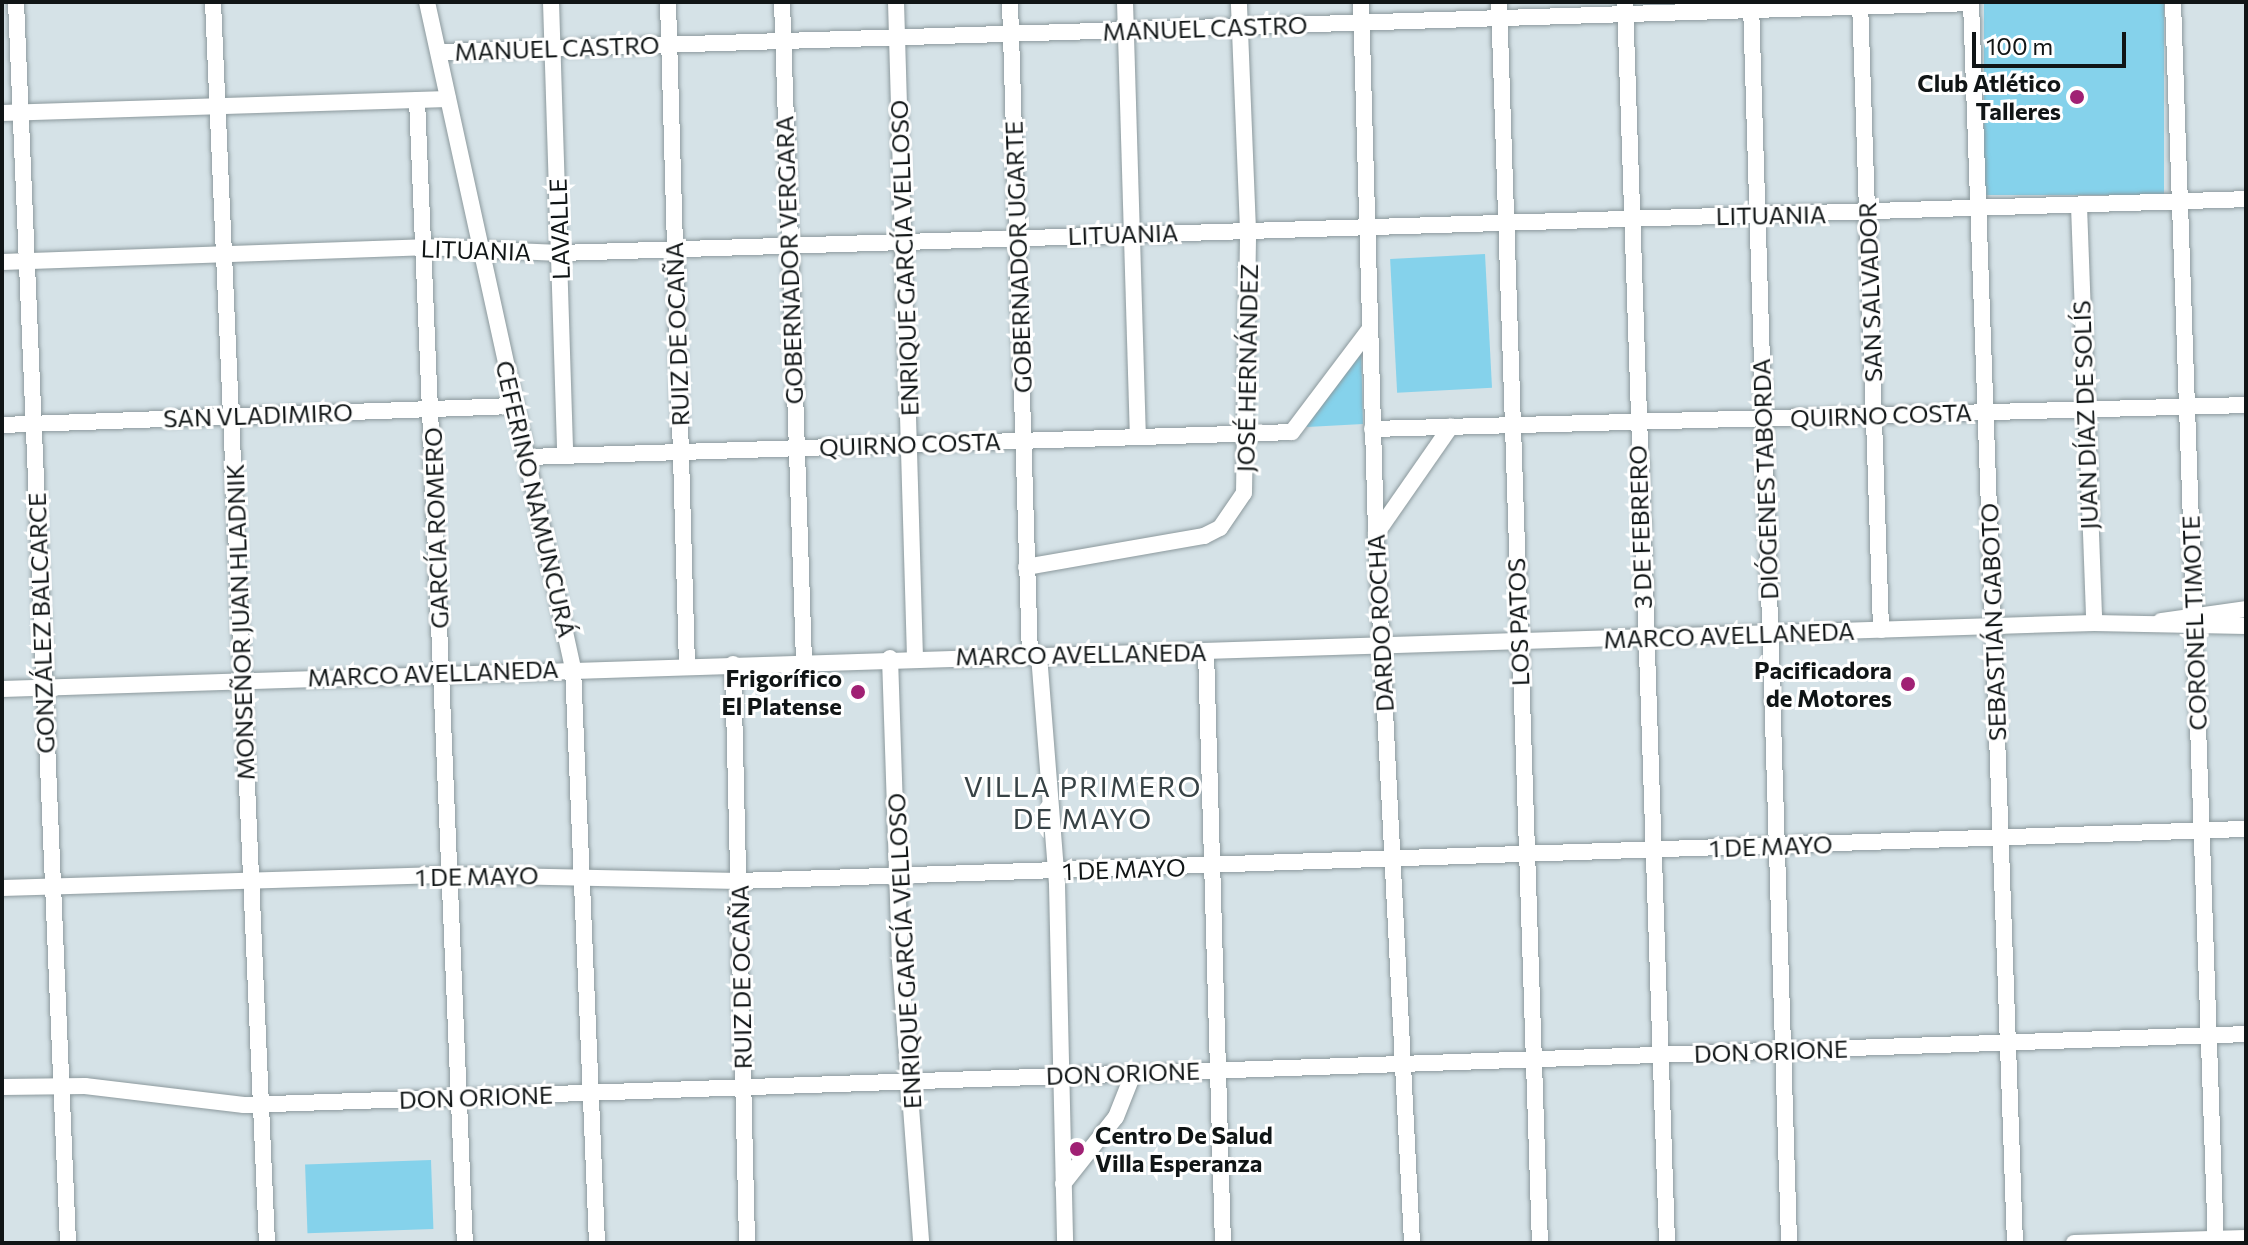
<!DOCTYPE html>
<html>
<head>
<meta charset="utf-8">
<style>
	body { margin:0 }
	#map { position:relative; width:2248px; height:1245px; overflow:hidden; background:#d5e2e7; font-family:Commissioner,sans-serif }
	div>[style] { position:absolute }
	.green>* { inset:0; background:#85d2eb; transform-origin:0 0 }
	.roads { filter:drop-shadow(0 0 2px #8c999d) drop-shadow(0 0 2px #8c999d) }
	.minor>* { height:16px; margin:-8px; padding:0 8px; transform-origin:8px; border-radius:8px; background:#fff }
	.dots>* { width:22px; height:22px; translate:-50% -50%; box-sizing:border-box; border:4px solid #fff; border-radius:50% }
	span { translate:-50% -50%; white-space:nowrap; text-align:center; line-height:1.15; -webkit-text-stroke:6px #fff; paint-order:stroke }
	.street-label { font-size:24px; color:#101516 }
	.poi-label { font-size:24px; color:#101516; font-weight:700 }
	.right { translate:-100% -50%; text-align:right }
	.left { translate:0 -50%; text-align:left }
	.quarter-label { font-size:28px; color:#384346; letter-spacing:2px }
	.frame { position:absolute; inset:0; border:4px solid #101516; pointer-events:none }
	.scale { position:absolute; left:1972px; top:32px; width:154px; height:36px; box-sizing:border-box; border:4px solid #101516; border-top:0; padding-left:10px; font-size:24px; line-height:28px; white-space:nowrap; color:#101516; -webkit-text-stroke:6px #fff; paint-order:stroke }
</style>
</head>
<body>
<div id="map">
	<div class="green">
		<div style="left:1984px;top:2px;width:180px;height:193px"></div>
		<div style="left:1485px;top:254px;width:134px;height:95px;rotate:87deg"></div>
		<div style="clip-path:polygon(1361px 346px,1363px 424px,1307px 427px,1305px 422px)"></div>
		<div style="left:431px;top:1160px;width:69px;height:126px;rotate:88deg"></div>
	</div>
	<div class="roads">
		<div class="minor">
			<div style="left:16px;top:2px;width:1242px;rotate:87.6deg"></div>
			<div style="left:213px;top:2px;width:1242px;rotate:87.51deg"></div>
			<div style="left:427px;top:2px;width:682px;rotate:77.64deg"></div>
			<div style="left:573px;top:668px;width:576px;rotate:87.61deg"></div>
			<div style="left:551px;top:2px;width:454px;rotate:88.2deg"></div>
			<div style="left:668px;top:2px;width:663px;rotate:88.36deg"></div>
			<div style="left:782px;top:2px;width:659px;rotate:88.09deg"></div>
			<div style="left:896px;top:2px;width:656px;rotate:88.34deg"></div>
			<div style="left:1010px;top:2px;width:653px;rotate:88.25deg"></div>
			<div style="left:1125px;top:2px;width:435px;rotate:88.3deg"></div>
			<div style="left:1361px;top:2px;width:532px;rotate:88.38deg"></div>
			<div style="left:1376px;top:534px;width:710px;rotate:87.09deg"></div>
			<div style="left:1499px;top:2px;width:1242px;rotate:88.11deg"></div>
			<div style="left:1625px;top:2px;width:1242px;rotate:88.06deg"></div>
			<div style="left:1860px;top:2px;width:628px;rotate:88.08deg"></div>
			<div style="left:1971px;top:2px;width:1242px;rotate:87.97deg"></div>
			<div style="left:2173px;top:2px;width:1242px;rotate:88.02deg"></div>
			<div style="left:1751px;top:4px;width:1240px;rotate:88.24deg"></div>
			<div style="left:439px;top:52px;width:1533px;rotate:-1.83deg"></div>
			<div style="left:417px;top:100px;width:1144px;rotate:87.6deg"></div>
			<div style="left:2px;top:113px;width:446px;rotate:-1.8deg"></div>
			<div style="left:2079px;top:206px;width:417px;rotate:87.9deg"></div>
			<div style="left:2px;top:262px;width:422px;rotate:-2deg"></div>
			<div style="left:424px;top:247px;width:136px;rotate:2.5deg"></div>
			<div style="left:560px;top:253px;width:1687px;rotate:-1.83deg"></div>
			<div style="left:2px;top:425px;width:512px;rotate:-2.13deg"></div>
			<div style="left:1372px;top:429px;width:874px;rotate:-1.57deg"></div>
			<div style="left:528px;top:457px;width:764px;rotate:-1.87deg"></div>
			<div style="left:1292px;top:432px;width:126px;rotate:-53deg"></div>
			<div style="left:1376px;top:534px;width:131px;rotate:-55.2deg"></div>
			<div style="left:1026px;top:567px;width:181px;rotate:-9.9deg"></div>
			<div style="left:1204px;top:536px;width:18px;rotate:-27deg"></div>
			<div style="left:1220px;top:528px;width:42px;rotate:-55.6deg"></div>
			<div style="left:1244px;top:493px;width:263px;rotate:-89.1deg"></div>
			<div style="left:1248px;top:230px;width:228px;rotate:-92.3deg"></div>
			<div style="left:2161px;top:621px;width:86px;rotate:-8deg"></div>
			<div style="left:1206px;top:651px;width:592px;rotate:88.36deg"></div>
			<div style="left:1039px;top:655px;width:231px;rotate:85.5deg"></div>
			<div style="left:1057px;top:885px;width:358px;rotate:88.7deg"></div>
			<div style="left:890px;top:658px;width:303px;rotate:88.1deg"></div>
			<div style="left:900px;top:961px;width:283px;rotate:85.7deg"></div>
			<div style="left:733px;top:664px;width:579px;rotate:88.61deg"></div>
			<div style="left:2px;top:689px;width:2093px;rotate:-1.81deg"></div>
			<div style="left:2094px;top:623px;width:152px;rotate:1.1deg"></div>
			<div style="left:2px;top:888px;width:448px;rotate:-1.7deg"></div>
			<div style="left:450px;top:875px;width:289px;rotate:1.2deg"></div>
			<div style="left:739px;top:881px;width:1508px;rotate:-1.98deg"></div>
			<div style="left:2px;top:1087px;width:83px;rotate:-0.7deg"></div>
			<div style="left:85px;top:1086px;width:160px;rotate:6.8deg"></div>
			<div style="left:244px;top:1105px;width:2003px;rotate:-2.03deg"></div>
			<div style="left:1063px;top:1184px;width:85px;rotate:-51.7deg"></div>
			<div style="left:1116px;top:1117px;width:46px;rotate:-68.4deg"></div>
			<div style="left:2074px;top:1243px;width:172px;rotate:-1.7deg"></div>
		</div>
	</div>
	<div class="dots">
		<div style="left:2077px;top:97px;background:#a02174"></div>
		<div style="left:1908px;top:684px;background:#a02174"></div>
		<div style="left:858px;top:692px;background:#a02174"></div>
		<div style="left:1077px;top:1149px;background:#a02174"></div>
	</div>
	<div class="street-label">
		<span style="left:1205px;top:28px;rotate:-2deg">MANUEL CASTRO</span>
		<span style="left:557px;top:48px;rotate:-2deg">MANUEL CASTRO</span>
		<span style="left:1771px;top:215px;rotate:-1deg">LITUANIA</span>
		<span style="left:559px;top:229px;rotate:-92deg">LAVALLE</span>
		<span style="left:1123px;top:234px;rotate:-2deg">LITUANIA</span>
		<span style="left:476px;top:250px;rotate:2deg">LITUANIA</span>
		<span style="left:1018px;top:257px;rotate:-92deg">GOBERNADOR UGARTE</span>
		<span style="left:904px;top:258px;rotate:-92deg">ENRIQUE GARCÍA VELLOSO</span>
		<span style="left:789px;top:260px;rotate:-92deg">GOBERNADOR VERGARA</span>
		<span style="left:1870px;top:292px;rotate:-92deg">SAN SALVADOR</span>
		<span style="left:677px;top:334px;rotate:-92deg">RUIZ DE OCAÑA</span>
		<span style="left:1247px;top:368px;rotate:-89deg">JOSÉ HERNÁNDEZ</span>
		<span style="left:258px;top:415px;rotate:-2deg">SAN VLADIMIRO</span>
		<span style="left:1881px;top:415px;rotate:-2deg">QUIRNO COSTA</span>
		<span style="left:2085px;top:415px;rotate:-92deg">JUAN DÍAZ DE SOLÍS</span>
		<span style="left:910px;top:444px;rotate:-2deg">QUIRNO COSTA</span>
		<span style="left:1765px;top:479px;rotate:-92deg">DIÓGENES TABORDA</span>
		<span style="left:536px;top:499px;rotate:77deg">CEFERINO NAMUNCURÁ</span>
		<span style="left:1640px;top:527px;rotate:-92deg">3 DE FEBRERO</span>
		<span style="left:436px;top:528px;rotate:-92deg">GARCÍA ROMERO</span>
		<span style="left:240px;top:622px;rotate:-92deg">MONSEÑOR JUAN HLADNIK</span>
		<span style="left:1518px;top:622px;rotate:-92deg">LOS PATOS</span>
		<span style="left:1993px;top:622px;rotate:-92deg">SEBASTIÁN GABOTO</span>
		<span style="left:41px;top:623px;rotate:-92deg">GONZÁLEZ BALCARCE</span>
		<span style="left:1380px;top:623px;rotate:-93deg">DARDO ROCHA</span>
		<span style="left:2194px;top:623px;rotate:-92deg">CORONEL TIMOTE</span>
		<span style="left:1729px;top:635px;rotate:-2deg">MARCO AVELLANEDA</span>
		<span style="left:1081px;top:654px;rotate:-1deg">MARCO AVELLANEDA</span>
		<span style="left:433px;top:673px;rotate:-2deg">MARCO AVELLANEDA</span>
		<span style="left:1771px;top:846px;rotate:-2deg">1 DE MAYO</span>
		<span style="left:1124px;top:869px;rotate:-2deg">1 DE MAYO</span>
		<span style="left:477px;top:876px;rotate:-1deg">1 DE MAYO</span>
		<span style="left:904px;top:951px;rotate:-93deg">ENRIQUE GARCÍA VELLOSO</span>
		<span style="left:741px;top:977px;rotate:-91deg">RUIZ DE OCAÑA</span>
		<span style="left:1771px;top:1051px;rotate:-2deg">DON ORIONE</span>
		<span style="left:1123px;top:1073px;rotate:-2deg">DON ORIONE</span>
		<span style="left:476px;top:1097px;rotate:-2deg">DON ORIONE</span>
	</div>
	<div class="poi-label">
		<span class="right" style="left:2061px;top:97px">Club Atlético<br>Talleres</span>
		<span class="right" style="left:1892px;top:684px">Pacificadora<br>de Motores</span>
		<span class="right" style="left:842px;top:692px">Frigorífico<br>El Platense</span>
		<span class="left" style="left:1095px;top:1149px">Centro De Salud<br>Villa Esperanza</span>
	</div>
	<div class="quarter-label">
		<span style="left:1083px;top:802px">VILLA PRIMERO<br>DE MAYO</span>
	</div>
	<div class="frame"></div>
	<div class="scale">100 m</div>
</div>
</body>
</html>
